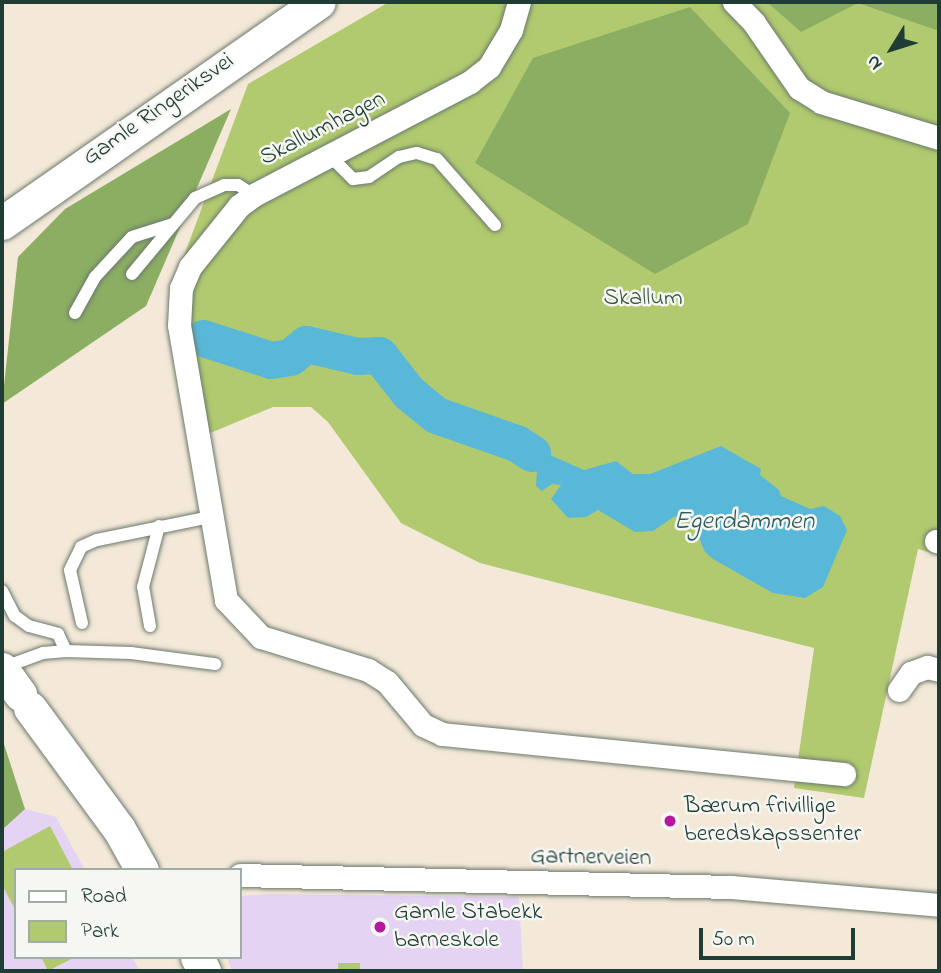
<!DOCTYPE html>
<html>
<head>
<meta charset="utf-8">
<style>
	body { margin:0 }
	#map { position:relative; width:941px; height:973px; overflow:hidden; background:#f4e9d8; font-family:"Indie Flower",sans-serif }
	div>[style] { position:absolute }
	.built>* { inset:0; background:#e4d3f2 }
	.green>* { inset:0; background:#b1ca6f; transform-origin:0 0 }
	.forest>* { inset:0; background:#8cae62 }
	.water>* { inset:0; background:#59b8d7 }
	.river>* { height:37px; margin:-18.5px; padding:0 18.5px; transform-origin:18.5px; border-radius:18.5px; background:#59b8d7 }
	.roads { filter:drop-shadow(0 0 2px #6a796d) drop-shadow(0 0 2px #6a796d) }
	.service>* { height:12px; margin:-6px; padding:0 6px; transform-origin:6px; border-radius:6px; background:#fff }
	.minor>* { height:23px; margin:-11.5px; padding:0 11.5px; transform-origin:11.5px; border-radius:11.5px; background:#fff }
	.secondary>* { height:33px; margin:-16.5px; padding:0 16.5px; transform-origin:16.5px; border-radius:16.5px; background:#fff }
	.dots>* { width:19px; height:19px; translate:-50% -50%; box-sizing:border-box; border:4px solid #f6f6f2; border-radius:50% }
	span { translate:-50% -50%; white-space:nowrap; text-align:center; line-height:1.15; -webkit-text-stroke:5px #f6f6f2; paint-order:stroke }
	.street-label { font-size:24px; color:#1f3d34 }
	.park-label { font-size:24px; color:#3c5940 }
	.poi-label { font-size:24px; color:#1f3d34 }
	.left { translate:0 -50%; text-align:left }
	.water-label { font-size:26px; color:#2e5c5d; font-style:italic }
	.frame { position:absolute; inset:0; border:4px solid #1f3d34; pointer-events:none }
	.legend { position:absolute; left:14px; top:868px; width:228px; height:91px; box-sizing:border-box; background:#f6f6f2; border:2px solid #a0aca6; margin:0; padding:9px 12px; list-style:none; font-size:21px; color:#1f3d34 }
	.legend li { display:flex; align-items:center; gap:14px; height:35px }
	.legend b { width:35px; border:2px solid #a0aca6 }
	.north { position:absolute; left:857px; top:14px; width:70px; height:70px; -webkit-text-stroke:5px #f6f6f2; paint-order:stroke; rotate:232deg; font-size:19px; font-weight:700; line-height:28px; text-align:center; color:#1f3d34 }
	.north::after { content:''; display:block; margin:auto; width:24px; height:32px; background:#1f3d34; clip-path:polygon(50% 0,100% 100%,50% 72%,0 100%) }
	.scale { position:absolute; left:699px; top:928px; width:156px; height:32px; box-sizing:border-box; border:4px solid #1f3d34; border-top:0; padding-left:9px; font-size:21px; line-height:24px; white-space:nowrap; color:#1f3d34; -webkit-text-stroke:5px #f6f6f2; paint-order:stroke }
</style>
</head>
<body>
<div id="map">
	<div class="built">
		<div style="clip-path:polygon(25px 809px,56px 817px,85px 870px,16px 870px,16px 957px,132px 957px,140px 971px,2px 971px,2px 830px)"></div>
		<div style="clip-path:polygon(270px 894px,519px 897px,523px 971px,232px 971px,227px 957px,240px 957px,240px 896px)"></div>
	</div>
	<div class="green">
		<div style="clip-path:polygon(389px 2px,939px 2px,939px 555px,918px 549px,864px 798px,794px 788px,814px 648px,480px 563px,401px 523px,328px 422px,311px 407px,273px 407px,208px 434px,187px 327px,169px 296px,248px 84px)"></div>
		<div style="clip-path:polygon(50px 826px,73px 870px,16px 870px,16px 911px,2px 885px,2px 852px)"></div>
		<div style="clip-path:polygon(41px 957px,75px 957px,48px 971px)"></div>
		<div style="left:338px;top:963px;width:22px;height:8px"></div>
	</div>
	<div class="forest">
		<div style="clip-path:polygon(767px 2px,939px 2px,939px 31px,858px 3px,801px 32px)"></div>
		<div style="clip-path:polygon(690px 7px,790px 113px,748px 224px,655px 274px,475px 163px,533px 58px)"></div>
		<div style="clip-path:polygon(231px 109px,146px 306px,2px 404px,18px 257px,65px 209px)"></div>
		<div style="clip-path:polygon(2px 738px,25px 809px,2px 830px)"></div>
	</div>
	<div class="water">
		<div style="clip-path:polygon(721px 446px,761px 469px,760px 475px,779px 490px,781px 496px,810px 509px,824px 506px,840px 516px,847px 530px,823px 587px,805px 598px,773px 593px,713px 559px,705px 552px,692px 521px,675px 516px,653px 531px,635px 532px,598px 510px,586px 517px,568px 518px,551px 499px,561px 485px,552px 484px,542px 491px,536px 486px,537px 469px,530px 457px,534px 448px,584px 470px,616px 461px,633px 474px,650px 474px)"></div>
	</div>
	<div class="river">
		<div style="left:203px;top:338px;width:71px;rotate:17.9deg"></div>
		<div style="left:271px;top:360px;width:19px;rotate:-9deg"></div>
		<div style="left:290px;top:357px;width:21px;rotate:-39deg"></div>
		<div style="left:306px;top:344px;width:53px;rotate:13deg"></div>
		<div style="left:358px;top:356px;width:21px;rotate:-3deg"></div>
		<div style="left:379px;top:355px;width:48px;rotate:51.7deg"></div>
		<div style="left:409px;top:393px;width:35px;rotate:39deg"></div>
		<div style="left:436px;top:415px;width:85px;rotate:19.3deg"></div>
		<div style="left:516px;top:443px;width:19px;rotate:32deg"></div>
	</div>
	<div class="roads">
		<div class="service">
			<div style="left:330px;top:156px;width:33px;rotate:45deg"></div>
			<div style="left:353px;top:179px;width:16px;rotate:-7deg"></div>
			<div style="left:369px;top:177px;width:36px;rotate:-34deg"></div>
			<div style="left:399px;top:157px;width:18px;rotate:-13deg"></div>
			<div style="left:417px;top:153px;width:21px;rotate:17deg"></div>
			<div style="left:437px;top:159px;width:88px;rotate:48.7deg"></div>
			<div style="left:132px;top:274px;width:99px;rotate:-50.3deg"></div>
			<div style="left:195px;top:198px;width:32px;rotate:-24deg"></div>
			<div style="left:224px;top:185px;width:14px"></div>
			<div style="left:238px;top:185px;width:19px;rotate:32deg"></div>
			<div style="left:75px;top:313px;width:41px;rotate:-60.9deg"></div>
			<div style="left:95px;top:277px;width:54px;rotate:-47.2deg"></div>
			<div style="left:132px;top:237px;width:43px;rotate:-17.6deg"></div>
			<div style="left:2px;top:591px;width:28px;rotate:63deg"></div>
			<div style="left:15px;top:616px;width:17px;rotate:36deg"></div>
			<div style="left:29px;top:626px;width:30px;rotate:15deg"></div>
			<div style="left:58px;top:634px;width:19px;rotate:65deg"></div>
			<div style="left:82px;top:623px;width:54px;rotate:-102.8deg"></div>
			<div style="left:70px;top:570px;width:25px;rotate:-64deg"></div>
			<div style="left:81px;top:547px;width:17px;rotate:-24deg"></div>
			<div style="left:97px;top:540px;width:115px;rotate:-11.5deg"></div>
			<div style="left:150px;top:626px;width:40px;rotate:-100deg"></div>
			<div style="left:143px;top:587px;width:63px;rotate:-75.3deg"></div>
			<div style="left:2px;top:668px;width:44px;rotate:-20.1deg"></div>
			<div style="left:43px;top:653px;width:23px;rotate:-5deg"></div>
			<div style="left:66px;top:651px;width:65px;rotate:1.8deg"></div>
			<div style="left:131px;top:653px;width:85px;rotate:7.5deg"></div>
		</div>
		<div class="minor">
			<div style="left:519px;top:2px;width:29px;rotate:106deg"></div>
			<div style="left:511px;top:30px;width:43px;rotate:120.7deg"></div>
			<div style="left:489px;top:67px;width:24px;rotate:142deg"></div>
			<div style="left:470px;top:82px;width:244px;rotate:152.4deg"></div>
			<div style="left:254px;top:195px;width:19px;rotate:144deg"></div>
			<div style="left:239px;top:206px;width:78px;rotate:128.8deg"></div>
			<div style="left:190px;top:267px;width:23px;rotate:113deg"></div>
			<div style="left:181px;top:288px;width:37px;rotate:93deg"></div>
			<div style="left:179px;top:325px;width:279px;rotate:80.3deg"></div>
			<div style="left:226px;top:600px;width:51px;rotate:46.6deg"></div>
			<div style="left:261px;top:637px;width:112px;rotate:17.1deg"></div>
			<div style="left:368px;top:670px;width:22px;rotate:32deg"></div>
			<div style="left:387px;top:682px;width:56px;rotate:50.1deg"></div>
			<div style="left:423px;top:725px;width:21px;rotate:25deg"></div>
			<div style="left:442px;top:734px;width:404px;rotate:5.7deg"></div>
			<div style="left:734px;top:2px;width:29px;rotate:46deg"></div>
			<div style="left:754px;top:23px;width:79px;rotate:55.3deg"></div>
			<div style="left:799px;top:88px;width:26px;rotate:32deg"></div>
			<div style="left:821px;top:102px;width:123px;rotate:17deg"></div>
			<div style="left:936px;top:541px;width:3px;rotate:18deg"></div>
			<div style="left:899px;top:690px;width:21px;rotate:-55deg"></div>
			<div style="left:911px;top:673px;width:17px;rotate:-21deg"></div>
			<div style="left:927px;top:667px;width:12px;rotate:14deg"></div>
			<div style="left:240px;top:875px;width:491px;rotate:1.4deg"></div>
			<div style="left:731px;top:887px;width:209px;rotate:4.9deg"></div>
		</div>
		<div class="secondary">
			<div style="left:2px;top:223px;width:386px;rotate:-34.9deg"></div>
			<div style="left:2px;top:669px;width:31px;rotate:54deg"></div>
			<div style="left:30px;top:708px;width:150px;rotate:53.7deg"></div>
			<div style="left:119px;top:829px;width:47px;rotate:60.7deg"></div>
			<div style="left:197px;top:957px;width:16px;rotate:63deg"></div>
		</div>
	</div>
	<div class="dots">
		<div style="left:670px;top:821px;background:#b5179e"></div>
		<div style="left:380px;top:927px;background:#b5179e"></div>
	</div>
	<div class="street-label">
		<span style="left:159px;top:110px;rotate:-35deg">Gamle Ringeriksvei</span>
		<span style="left:323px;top:129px;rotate:-27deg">Skallumhagen</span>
		<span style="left:591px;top:858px;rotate:1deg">Gartnerveien</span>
	</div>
	<div class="park-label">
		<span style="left:643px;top:299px">Skallum</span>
	</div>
	<div class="poi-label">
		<span class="left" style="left:684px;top:821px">Bærum frivillige<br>beredskapssenter</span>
		<span class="left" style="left:394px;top:927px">Gamle Stabekk<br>barneskole</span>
	</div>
	<div class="water-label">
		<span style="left:744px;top:523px">Egerdammen</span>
	</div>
	<div class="frame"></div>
	<ul class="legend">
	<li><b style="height:9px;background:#fff"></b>Road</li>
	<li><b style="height:19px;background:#b1ca6f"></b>Park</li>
	</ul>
	<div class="north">N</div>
	<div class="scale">50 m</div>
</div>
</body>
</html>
